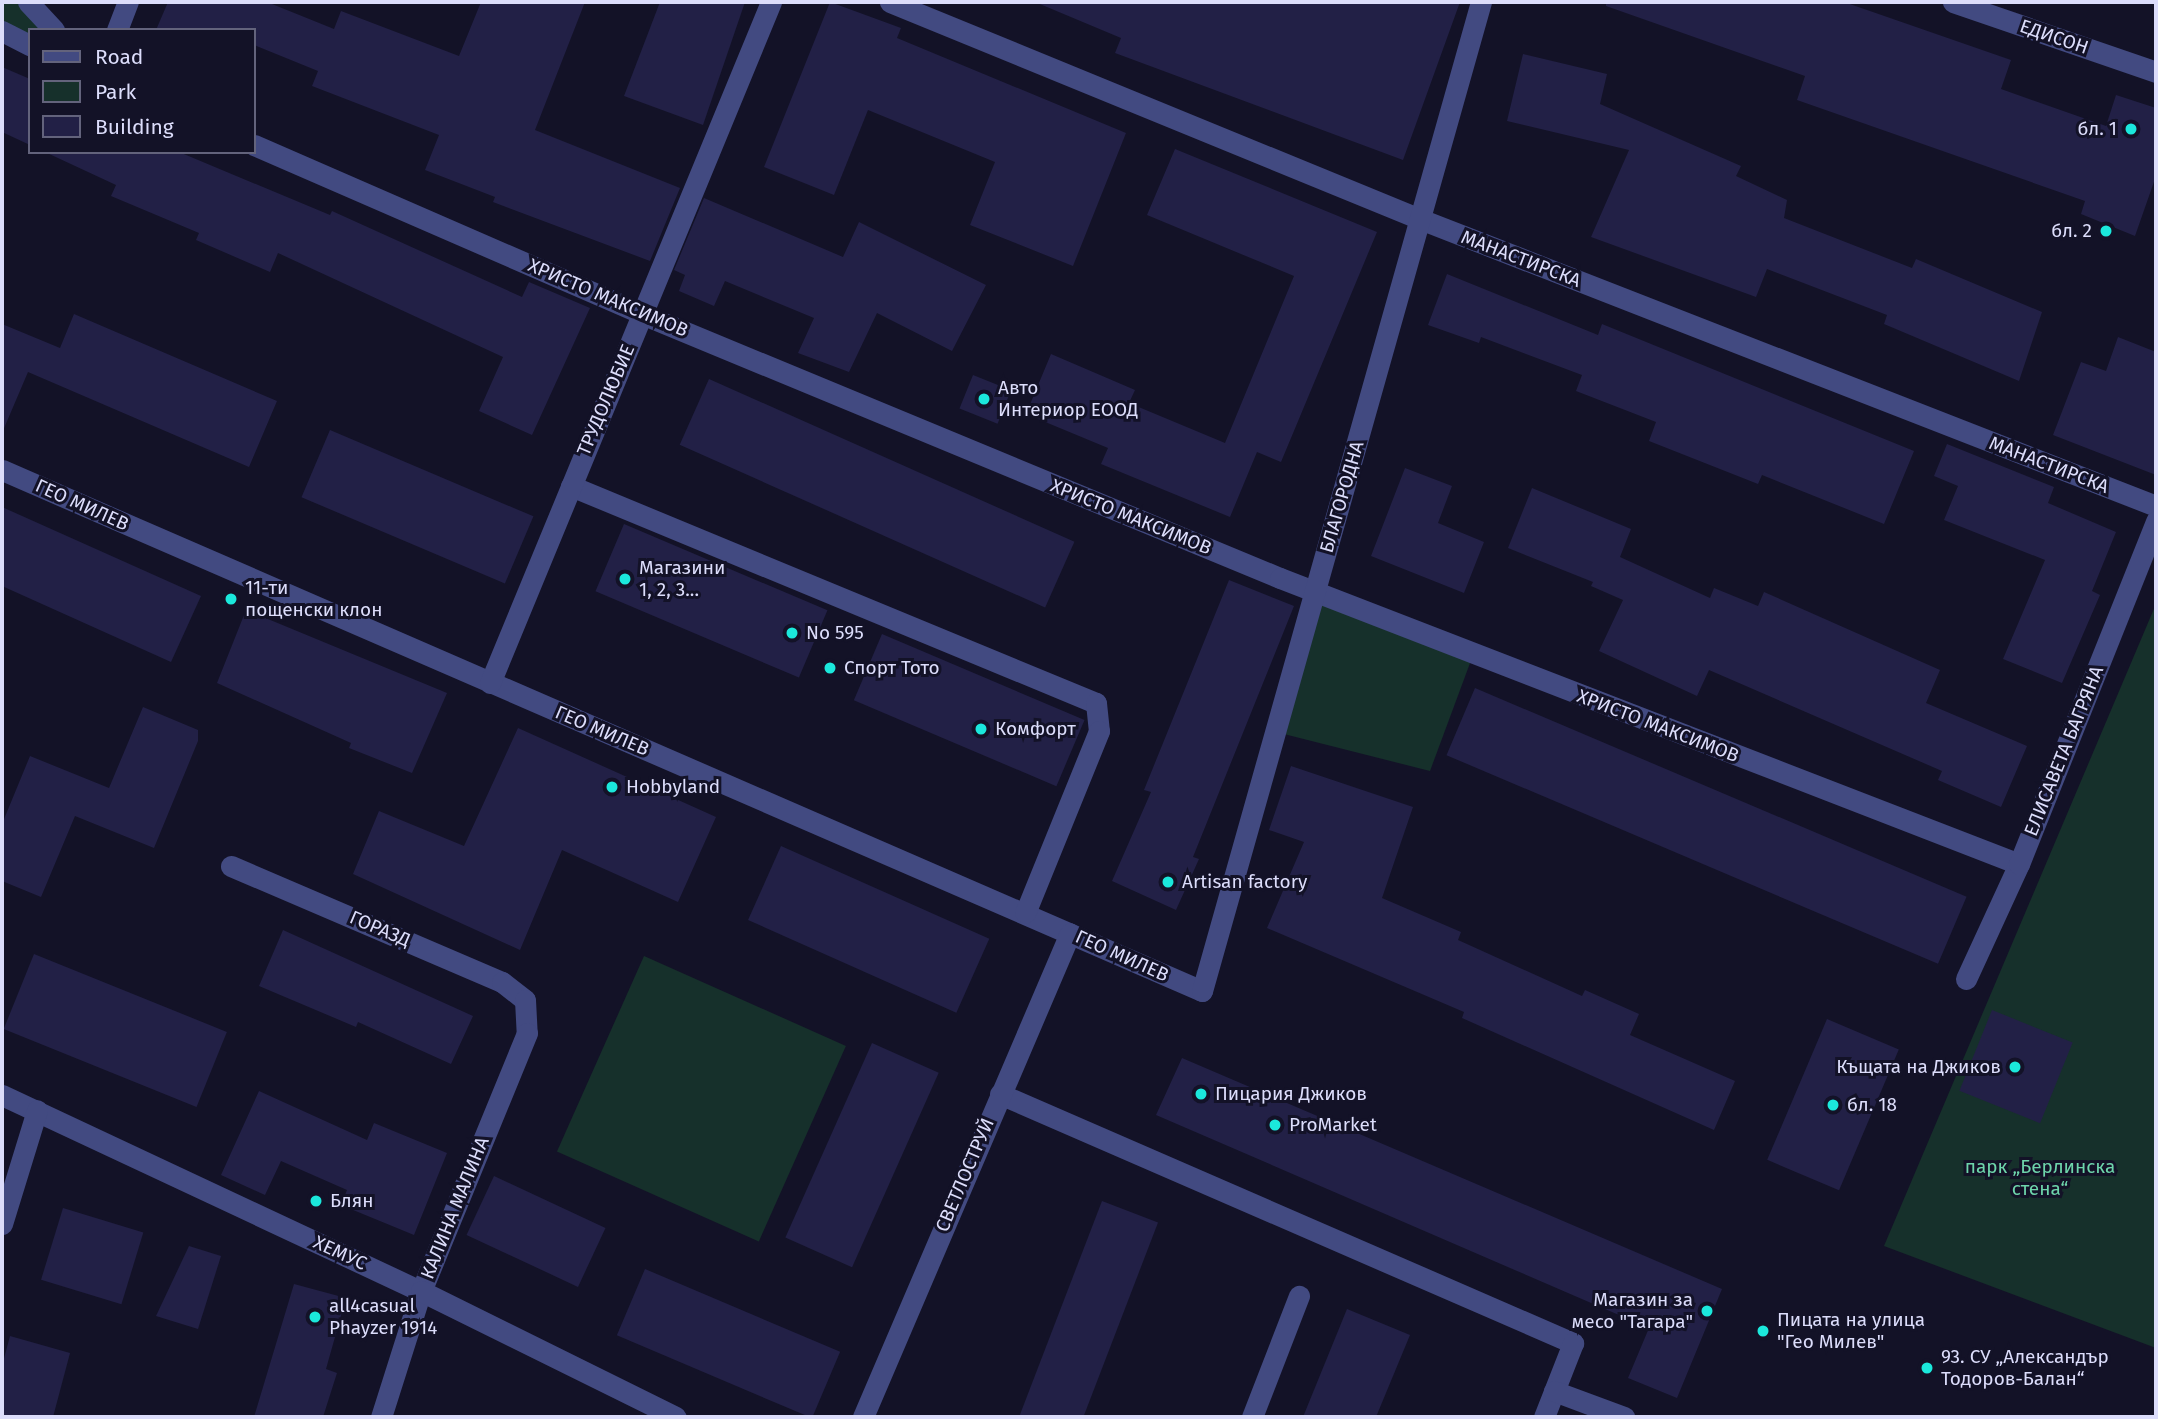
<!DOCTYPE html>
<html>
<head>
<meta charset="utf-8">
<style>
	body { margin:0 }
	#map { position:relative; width:2158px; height:1419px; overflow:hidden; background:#131227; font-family:"Fira Sans",sans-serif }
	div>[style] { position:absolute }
	.green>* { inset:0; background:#16302b; transform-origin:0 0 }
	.building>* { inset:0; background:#222046; transform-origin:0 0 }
	.minor>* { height:21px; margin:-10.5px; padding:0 10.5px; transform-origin:10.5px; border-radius:10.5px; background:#424a81 }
	.dots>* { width:19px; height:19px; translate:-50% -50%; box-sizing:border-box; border:4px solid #131227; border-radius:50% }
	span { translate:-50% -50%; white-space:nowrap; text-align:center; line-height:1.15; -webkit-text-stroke:6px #131227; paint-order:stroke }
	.street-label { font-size:19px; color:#dcddfb }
	.poi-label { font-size:19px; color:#dcddfb }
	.right { translate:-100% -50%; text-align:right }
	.left { translate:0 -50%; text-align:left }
	.park-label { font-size:19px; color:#6ed5ab }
	.frame { position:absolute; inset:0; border:4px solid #dcddfb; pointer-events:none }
	.legend { position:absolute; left:28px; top:28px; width:228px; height:126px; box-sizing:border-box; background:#131227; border:2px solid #63637c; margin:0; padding:9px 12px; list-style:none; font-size:21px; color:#dcddfb }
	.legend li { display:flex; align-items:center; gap:14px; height:35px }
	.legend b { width:35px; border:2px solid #63637c }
</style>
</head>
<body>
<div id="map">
	<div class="green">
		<div style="clip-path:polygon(2px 2px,28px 2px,54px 30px,30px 30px,30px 45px,2px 31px)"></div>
		<div style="clip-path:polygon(1315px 592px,1473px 655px,1430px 771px,1276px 732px)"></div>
		<div style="clip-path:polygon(2156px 604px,2156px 1348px,1884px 1246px)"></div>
		<div style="left:644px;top:956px;width:221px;height:214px;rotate:24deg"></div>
	</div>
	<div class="building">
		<div style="clip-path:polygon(168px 2px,267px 2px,334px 29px,341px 11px,459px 56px,481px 2px,585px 2px,535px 130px,680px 188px,650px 261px,493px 202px,495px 197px,425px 170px,439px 135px,312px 86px,318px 71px,254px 45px,254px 30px,156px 30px)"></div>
		<div style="clip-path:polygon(660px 2px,745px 2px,703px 125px,624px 96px)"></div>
		<div style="clip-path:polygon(830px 2px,901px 28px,897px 38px,1126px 133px,1073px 266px,970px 225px,995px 162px,868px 110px,834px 195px,764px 167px)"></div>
		<div style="clip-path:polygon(1035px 2px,1460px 2px,1403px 160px,1115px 53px,1121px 38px)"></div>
		<div style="clip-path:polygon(1606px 2px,1844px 2px,2011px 60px,2001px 89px,2106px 126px,2116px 95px,2156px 108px,2156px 176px,2135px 236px,2081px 214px,2085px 201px,1797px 100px,1805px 76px,1606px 6px)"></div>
		<div style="clip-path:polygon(1523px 54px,1607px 74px,1600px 104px,1741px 166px,1736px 176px,1787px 200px,1784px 218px,1912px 268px,1916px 259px,2042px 312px,2019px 381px,1884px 324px,1887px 315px,1767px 269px,1756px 297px,1591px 237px,1629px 150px,1507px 121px)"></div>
		<div style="clip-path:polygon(2px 67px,30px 79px,30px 145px,2px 132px)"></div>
		<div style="clip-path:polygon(1175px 149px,1377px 232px,1281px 462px,1257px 452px,1230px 517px,1101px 464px,1108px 448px,1026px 414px,1051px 354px,1135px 390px,1129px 403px,1225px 443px,1294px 276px,1147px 215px)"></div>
		<div style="clip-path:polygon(45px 152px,179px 152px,330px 215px,332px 211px,522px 297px,529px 282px,590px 308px,532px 435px,479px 411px,503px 357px,278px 253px,270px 272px,196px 240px,199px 233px,111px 196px,116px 185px)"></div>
		<div style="clip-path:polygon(704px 198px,843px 257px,859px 222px,986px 285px,952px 351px,877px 313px,849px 372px,798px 353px,814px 318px,725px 281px,714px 306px,679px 291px,685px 275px,674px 270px)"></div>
		<div style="clip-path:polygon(1447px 274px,1598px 335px,1602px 324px,1914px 451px,1884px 524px,1762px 475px,1758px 484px,1649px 441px,1656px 422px,1576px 391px,1582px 375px,1481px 337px,1479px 343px,1428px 325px)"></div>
		<div style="clip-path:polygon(74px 314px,277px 401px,249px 467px,28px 372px,2px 433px,2px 324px,60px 348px)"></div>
		<div style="clip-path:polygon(2118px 337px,2156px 352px,2156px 475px,2053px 435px,2081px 362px,2106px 371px)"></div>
		<div style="left:973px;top:375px;width:41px;height:36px;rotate:22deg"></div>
		<div style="left:709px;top:379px;width:400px;height:72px;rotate:24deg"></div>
		<div style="left:330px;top:430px;width:221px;height:73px;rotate:23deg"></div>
		<div style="clip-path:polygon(1947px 444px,2054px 487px,2048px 503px,2116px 532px,2092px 591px,2100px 595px,2062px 683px,2003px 659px,2045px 560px,1944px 520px,1958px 486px,1934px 476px)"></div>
		<div style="clip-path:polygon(1405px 468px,1452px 486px,1438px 523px,1484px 542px,1464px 593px,1371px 556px)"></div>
		<div style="clip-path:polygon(1532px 488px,1631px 529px,1620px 557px,1710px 598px,1714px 588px,1758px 606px,1764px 592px,1940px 670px,1926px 703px,2027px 746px,2001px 807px,1938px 780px,1942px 771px,1709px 670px,1697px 696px,1599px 651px,1623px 600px,1591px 586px,1593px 582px,1508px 548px)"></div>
		<div style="clip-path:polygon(2px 507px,201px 596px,171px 662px,2px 586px)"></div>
		<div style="left:624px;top:524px;width:221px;height:73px;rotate:23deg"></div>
		<div style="clip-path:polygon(1229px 580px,1294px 606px,1193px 857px,1199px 859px,1176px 910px,1112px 881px,1151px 792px,1144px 790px)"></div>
		<div style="clip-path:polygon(246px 610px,447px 693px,412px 773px,349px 748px,351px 743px,217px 683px)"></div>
		<div style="left:882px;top:634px;width:220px;height:72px;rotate:23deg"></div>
		<div style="left:1475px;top:688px;width:534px;height:73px;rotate:23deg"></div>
		<div style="clip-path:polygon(143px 707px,198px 730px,198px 741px,154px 848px,75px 816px,41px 897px,2px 881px,2px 824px,30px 756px,109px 788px)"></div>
		<div style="clip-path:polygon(518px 728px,716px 817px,678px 902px,562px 850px,520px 950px,353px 874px,379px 811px,464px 846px)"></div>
		<div style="clip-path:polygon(1291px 766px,1413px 807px,1382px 898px,1461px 932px,1458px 940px,1582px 996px,1585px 990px,1639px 1014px,1630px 1035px,1735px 1081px,1714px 1130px,1462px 1018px,1464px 1012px,1267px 928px,1304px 842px,1269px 830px)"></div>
		<div style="left:781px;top:846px;width:228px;height:81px;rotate:24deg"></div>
		<div style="clip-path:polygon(283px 930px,473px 1016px,451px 1064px,358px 1022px,356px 1027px,259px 986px)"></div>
		<div style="left:34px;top:954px;width:208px;height:81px;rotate:22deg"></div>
		<div style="left:1992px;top:1010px;width:87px;height:87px;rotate:22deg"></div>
		<div style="left:1827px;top:1019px;width:78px;height:153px;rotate:23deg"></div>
		<div style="left:872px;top:1043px;width:73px;height:213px;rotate:24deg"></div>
		<div style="clip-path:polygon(1182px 1058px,1722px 1289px,1677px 1398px,1628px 1378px,1649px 1328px,1156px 1115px)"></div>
		<div style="clip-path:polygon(259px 1091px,367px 1140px,374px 1123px,447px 1153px,414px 1235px,341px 1205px,347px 1190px,281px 1161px,265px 1195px,221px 1175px)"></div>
		<div style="left:494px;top:1176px;width:123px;height:65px;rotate:25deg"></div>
		<div style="left:1102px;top:1201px;width:60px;height:233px;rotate:21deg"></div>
		<div style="left:63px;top:1208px;width:84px;height:75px;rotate:17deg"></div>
		<div style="clip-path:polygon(189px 1246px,221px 1256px,198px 1329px,156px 1316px)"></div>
		<div style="left:645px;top:1269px;width:212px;height:72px;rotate:23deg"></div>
		<div style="clip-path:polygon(294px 1284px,346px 1298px,326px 1369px,337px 1373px,323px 1417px,254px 1417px)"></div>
		<div style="clip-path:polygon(1347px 1309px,1410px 1335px,1376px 1417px,1303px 1417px)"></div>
		<div style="clip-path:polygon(10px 1336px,70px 1353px,53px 1417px,2px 1417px,2px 1366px)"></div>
	</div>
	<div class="minor">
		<div style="left:28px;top:2px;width:38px;rotate:47deg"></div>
		<div style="left:890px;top:2px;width:573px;rotate:22.27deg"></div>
		<div style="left:1420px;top:219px;width:790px;rotate:21.3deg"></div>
		<div style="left:1953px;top:2px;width:215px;rotate:19deg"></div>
		<div style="left:117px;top:30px;width:30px;rotate:-69deg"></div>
		<div style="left:2px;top:31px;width:31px;rotate:27deg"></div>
		<div style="left:254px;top:145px;width:423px;rotate:23.5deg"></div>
		<div style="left:642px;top:314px;width:690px;rotate:22.48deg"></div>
		<div style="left:1280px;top:578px;width:792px;rotate:21.16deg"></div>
		<div style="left:2px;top:470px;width:1308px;rotate:23.47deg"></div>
		<div style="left:1202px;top:991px;width:1028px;rotate:-74.25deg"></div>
		<div style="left:571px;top:486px;width:568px;rotate:22.46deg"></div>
		<div style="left:1096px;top:703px;width:28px;rotate:84deg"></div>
		<div style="left:1099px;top:731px;width:196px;rotate:112.1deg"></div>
		<div style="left:490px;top:683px;width:737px;rotate:-67.58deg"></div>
		<div style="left:231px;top:866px;width:295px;rotate:23.2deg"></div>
		<div style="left:502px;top:982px;width:29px;rotate:38deg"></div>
		<div style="left:525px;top:1000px;width:33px;rotate:87deg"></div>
		<div style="left:527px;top:1033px;width:279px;rotate:112.3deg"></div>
		<div style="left:421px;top:1291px;width:132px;rotate:107.6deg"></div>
		<div style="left:1966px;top:979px;width:127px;rotate:-65.3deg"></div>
		<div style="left:2019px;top:864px;width:369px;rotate:-68.2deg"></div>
		<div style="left:1000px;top:1094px;width:625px;rotate:23.49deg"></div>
		<div style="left:1573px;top:1343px;width:79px;rotate:111.4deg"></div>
		<div style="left:2px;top:1095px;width:463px;rotate:25.1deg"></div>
		<div style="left:421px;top:1291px;width:284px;rotate:26.3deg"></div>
		<div style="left:2px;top:1224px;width:119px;rotate:-72.9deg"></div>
		<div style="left:1554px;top:1391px;width:75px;rotate:20.4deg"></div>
		<div style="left:863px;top:1417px;width:526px;rotate:-66.84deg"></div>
		<div style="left:1252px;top:1417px;width:130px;rotate:-68.8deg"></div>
	</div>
	<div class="dots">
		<div style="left:2131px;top:129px;background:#1be8dc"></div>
		<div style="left:2106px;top:231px;background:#1be8dc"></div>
		<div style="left:984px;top:399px;background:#1be8dc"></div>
		<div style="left:625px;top:579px;background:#1be8dc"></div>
		<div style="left:231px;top:599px;background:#1be8dc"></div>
		<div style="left:792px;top:633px;background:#1be8dc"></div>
		<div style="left:830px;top:668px;background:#1be8dc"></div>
		<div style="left:981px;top:729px;background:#1be8dc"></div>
		<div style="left:612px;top:787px;background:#1be8dc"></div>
		<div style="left:1168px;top:882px;background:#1be8dc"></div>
		<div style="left:2015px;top:1067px;background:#1be8dc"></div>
		<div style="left:1201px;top:1094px;background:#1be8dc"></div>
		<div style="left:1833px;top:1105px;background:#1be8dc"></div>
		<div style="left:1275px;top:1125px;background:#1be8dc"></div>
		<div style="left:316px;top:1201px;background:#1be8dc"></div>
		<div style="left:1707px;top:1311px;background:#1be8dc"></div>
		<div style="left:315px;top:1317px;background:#1be8dc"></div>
		<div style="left:1763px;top:1331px;background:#1be8dc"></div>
		<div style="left:1927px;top:1368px;background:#1be8dc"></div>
	</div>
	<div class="street-label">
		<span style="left:2054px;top:37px;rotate:19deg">ЕДИСОН</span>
		<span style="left:1521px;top:259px;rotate:21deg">МАНАСТИРСКА</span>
		<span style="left:608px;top:298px;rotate:23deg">ХРИСТО МАКСИМОВ</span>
		<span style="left:606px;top:400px;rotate:-67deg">ТРУДОЛЮБИЕ</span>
		<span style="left:2049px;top:465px;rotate:21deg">МАНАСТИРСКА</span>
		<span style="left:1342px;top:497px;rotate:-74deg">БЛАГОРОДНА</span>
		<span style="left:82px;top:505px;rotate:24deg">ГЕО МИЛЕВ</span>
		<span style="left:1131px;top:517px;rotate:22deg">ХРИСТО МАКСИМОВ</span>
		<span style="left:1658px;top:726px;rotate:21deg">ХРИСТО МАКСИМОВ</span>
		<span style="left:602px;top:731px;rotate:23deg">ГЕО МИЛЕВ</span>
		<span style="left:2064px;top:751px;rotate:-68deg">ЕЛИСАВЕТА БАГРЯНА</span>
		<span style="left:380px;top:929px;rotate:23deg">ГОРАЗД</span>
		<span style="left:1122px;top:956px;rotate:24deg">ГЕО МИЛЕВ</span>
		<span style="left:965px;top:1175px;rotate:-67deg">СВЕТЛОСТРУЙ</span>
		<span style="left:455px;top:1208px;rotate:-68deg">КАЛИНА МАЛИНА</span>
		<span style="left:340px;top:1253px;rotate:25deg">ХЕМУС</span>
	</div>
	<div class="poi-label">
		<span class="right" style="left:2117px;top:129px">бл. 1</span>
		<span class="right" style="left:2092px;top:231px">бл. 2</span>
		<span class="left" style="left:998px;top:399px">Авто<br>Интериор ЕООД</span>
		<span class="left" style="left:639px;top:579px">Магазини<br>1, 2, 3...</span>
		<span class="left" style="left:245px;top:599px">11-ти<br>пощенски клон</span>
		<span class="left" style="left:806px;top:633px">No 595</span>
		<span class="left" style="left:844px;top:668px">Спорт Тото</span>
		<span class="left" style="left:995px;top:729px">Комфорт</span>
		<span class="left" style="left:626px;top:787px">Hobbyland</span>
		<span class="left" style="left:1182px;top:882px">Artisan factory</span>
		<span class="right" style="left:2001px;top:1067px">Къщата на Джиков</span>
		<span class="left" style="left:1215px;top:1094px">Пицария Джиков</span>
		<span class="left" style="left:1847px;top:1105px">бл. 18</span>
		<span class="left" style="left:1289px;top:1125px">ProMarket</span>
		<span class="left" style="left:330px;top:1201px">Блян</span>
		<span class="right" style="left:1693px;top:1311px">Магазин за<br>месо "Тагара"</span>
		<span class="left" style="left:329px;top:1317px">all4casual<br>Phayzer 1914</span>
		<span class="left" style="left:1777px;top:1331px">Пицата на улица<br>"Гео Милев"</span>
		<span class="left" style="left:1941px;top:1368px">93. СУ „Александър<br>Тодоров-Балан“</span>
	</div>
	<div class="park-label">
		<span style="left:2040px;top:1178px">парк „Берлинска<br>стена“</span>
	</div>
	<div class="frame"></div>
	<ul class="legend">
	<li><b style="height:9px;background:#424a81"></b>Road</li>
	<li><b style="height:19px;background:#16302b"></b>Park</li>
	<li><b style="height:19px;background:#222046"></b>Building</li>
	</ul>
</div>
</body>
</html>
